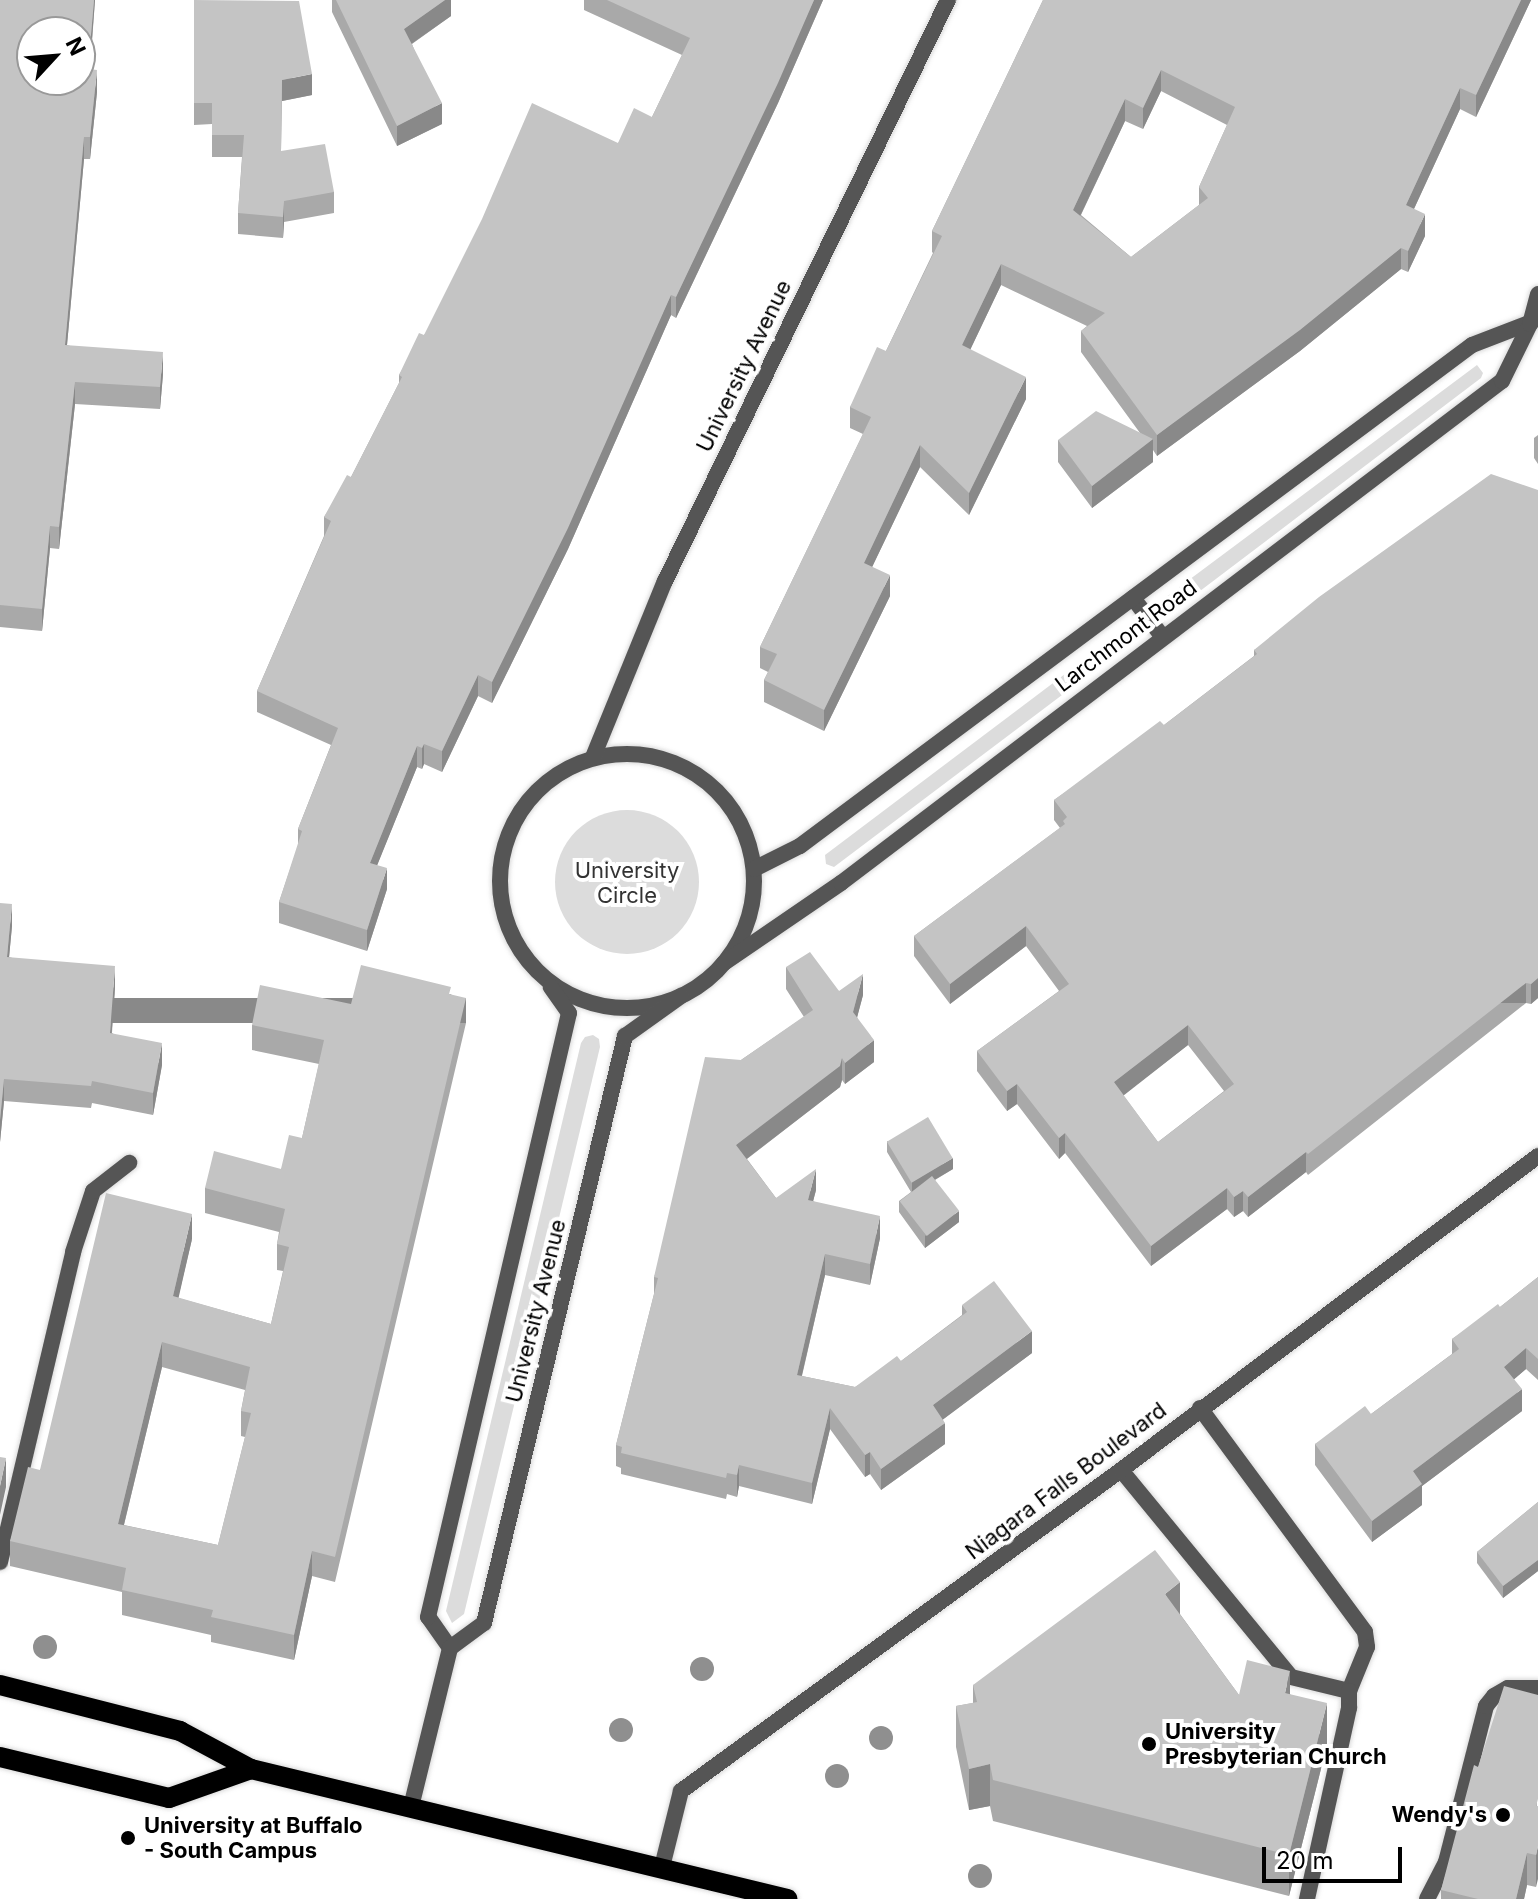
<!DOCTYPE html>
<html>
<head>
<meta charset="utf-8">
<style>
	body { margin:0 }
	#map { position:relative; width:1538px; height:1899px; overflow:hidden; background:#fff; font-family:Inter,sans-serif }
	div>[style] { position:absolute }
	.green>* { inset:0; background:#dcdcdc }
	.round { border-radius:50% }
	.roads { filter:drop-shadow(0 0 2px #dbdbdb) drop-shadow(0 0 2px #dbdbdb) }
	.lane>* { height:16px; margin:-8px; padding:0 8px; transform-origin:8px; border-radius:8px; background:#555 }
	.street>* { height:16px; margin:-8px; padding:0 8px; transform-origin:8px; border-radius:8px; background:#555 }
	.street>.ring { margin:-8px; padding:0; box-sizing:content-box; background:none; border:16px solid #555; border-radius:50% }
	.primary>* { height:20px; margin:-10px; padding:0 10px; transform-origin:10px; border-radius:10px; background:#000 }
	.trees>* { width:24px; height:24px; margin:-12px; border-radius:50%; background:#8f8f8f }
	.wall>* { inset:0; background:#a9a9a9 }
	.shaded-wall>* { inset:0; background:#898989; transform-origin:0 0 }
	.building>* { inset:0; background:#c4c4c4; transform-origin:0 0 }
	.dots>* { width:22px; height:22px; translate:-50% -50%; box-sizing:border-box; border:4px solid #fff; border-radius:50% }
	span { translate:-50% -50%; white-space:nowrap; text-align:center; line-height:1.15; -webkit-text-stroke:8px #fff; paint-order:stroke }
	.street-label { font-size:22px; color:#000 }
	.park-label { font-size:22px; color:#333 }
	.poi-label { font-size:22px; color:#000; font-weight:700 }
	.left { translate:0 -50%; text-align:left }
	.right { translate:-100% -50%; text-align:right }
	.north { position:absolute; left:16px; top:16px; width:80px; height:80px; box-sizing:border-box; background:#fff; border:2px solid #999; border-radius:50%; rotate:64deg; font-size:22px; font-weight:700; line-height:32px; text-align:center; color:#000 }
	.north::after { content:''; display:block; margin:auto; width:28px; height:36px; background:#000; clip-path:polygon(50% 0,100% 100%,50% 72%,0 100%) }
	.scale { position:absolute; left:1262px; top:1847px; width:140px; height:36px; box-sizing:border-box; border:4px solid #000; border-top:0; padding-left:10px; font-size:24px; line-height:28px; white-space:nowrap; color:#000; -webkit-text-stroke:6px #fff; paint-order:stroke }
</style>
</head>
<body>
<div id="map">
	<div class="green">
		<div style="clip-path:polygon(1477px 365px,1483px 373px,1481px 378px,1167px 616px,1157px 613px,1158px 603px)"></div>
		<div style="clip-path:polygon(1118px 634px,1127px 637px,1127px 646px,834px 867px,826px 864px,825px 855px)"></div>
		<div class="round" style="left:555px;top:810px;width:144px;height:144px"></div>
		<div style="clip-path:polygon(593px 1035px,599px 1039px,600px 1047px,464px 1614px,452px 1623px,446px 1611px,581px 1043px,585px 1037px)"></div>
	</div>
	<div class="roads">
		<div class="lane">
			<div style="left:1200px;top:1408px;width:278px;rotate:53.6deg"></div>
			<div style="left:1365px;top:1632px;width:15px;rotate:82deg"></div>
			<div style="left:1367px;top:1647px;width:48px;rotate:112.2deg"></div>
			<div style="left:1121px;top:1470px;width:268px;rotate:50.6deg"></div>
			<div style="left:1291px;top:1677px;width:60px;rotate:13.6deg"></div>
			<div style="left:1349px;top:1691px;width:17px;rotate:90deg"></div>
			<div style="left:1349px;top:1708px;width:196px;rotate:102.4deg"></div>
			<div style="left:0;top:1562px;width:318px;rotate:-76.7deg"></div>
			<div style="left:73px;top:1252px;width:64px;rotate:-71.8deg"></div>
			<div style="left:93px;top:1191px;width:46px;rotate:-37.9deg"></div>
			<div style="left:1427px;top:1899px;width:42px;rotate:-62.8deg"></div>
			<div style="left:1446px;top:1862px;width:161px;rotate:-75.6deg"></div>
			<div style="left:1486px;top:1706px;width:13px;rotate:-51deg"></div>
			<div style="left:1494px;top:1696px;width:16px;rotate:-30deg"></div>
			<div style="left:1508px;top:1688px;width:30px"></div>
		</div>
		<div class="street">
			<div style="left:1133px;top:598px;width:48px;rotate:52.7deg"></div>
			<div class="ring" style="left:500px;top:754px;width:238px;height:238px"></div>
			<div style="left:593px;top:757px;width:190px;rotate:-67.8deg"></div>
			<div style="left:665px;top:581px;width:646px;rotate:-64.03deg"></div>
			<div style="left:754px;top:869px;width:51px;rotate:-26.6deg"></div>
			<div style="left:800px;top:846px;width:838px;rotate:-36.71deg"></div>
			<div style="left:1472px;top:345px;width:64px;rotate:-21deg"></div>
			<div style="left:724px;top:963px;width:142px;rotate:-34.4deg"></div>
			<div style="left:841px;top:883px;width:830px;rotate:-37.22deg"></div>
			<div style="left:1502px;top:381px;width:64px;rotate:-63.8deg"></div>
			<div style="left:1530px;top:324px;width:31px;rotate:-75deg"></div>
			<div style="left:450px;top:1648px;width:38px;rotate:-125deg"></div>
			<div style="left:428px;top:1617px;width:620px;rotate:-76.86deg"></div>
			<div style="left:569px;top:1013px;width:32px;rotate:-125deg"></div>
			<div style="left:411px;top:1807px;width:164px;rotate:-76.2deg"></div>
			<div style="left:450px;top:1648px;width:42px;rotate:-36.3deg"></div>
			<div style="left:484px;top:1623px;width:604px;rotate:-76.49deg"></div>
			<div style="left:625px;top:1036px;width:69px;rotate:-35.5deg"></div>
			<div style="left:662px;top:1867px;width:78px;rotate:-76deg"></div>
			<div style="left:681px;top:1791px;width:545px;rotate:-36.11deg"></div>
			<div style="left:1121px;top:1470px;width:522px;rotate:-36.98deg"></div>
		</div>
		<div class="primary">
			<div style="left:0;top:1685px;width:186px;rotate:14.3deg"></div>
			<div style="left:180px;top:1731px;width:81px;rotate:28.2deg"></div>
			<div style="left:251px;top:1769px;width:552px;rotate:13.63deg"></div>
			<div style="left:0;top:1757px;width:174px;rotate:13.6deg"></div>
			<div style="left:169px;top:1798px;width:87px;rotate:-19.5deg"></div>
		</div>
	</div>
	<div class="trees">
		<div style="left:45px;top:1647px"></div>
		<div style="left:702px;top:1669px"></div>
		<div style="left:621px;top:1730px"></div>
		<div style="left:881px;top:1738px"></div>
		<div style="left:837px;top:1776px"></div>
		<div style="left:980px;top:1876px"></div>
	</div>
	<div class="wall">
		<div style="clip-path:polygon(0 0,95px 0,90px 70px,97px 92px,90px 159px,84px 159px,67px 345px,163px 374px,160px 409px,75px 404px,59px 549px,50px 548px,42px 631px,0 627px)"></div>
		<div style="clip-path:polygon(194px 0,312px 95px,282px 101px,281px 151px,334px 192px,334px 213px,284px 222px,283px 238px,238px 234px,238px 213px,242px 157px,212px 157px,212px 124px,194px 125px)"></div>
		<div style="clip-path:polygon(332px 0,451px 0,451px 16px,412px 44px,442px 124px,397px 146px,332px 12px)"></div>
		<div style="clip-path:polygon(584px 0,823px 0,778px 103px,676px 318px,671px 315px,568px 549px,492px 703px,478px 696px,442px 772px,424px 764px,422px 769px,417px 767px,377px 865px,387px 889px,367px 951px,279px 923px,279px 902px,298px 846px,298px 829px,331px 745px,257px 712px,257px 691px,324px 536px,324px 517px,351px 477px,399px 383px,399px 375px,424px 335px,618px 143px,652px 117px,682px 55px,584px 10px)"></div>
		<div style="clip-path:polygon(evenodd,1043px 0,1531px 0,1476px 117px,1460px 109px,1414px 209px,1425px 236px,1408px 272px,1401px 269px,1300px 351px,1157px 456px,1153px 450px,1153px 462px,1092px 508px,1058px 462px,1058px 440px,1140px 433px,1081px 352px,1081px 331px,1087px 326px,1001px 285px,970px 350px,1026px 399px,969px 515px,920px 467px,872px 567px,890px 596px,824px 731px,764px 702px,764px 680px,768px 672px,760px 668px,760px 647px,863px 434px,850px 428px,850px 407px,886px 351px,933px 253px,932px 252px,932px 231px,1043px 0,1161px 91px,1227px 125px,1199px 187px,1199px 205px,1131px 257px,1081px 215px,1125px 121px,1143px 129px,1161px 91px)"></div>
		<div style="clip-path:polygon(1538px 435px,1538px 464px,1534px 458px,1534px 438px)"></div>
		<div style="clip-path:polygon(evenodd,1538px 490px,1538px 998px,1531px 1004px,1526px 1003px,1308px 1175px,1306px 1172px,1248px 1217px,1243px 1211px,1234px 1217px,1227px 1209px,1151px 1266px,1065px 1153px,1059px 1159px,1017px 1104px,1007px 1111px,977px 1071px,977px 1051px,1059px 991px,1026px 946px,950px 1004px,914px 956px,914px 936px,1060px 828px,1054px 820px,1054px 800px,1164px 725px,1254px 656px,1254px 650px,1538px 490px,1188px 1045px,1224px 1091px,1158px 1142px,1123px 1095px,1188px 1045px)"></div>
		<div style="clip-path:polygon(0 903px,12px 926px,9px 957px,115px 988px,112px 1033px,162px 1065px,153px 1115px,92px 1103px,91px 1108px,4px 1101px,0 1142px)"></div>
		<div style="clip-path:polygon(786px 967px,839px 991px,863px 995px,857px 1017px,874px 1062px,845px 1084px,842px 1080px,840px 1087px,747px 1159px,776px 1198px,816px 1190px,813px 1201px,880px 1238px,870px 1285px,825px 1275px,802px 1376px,855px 1387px,901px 1361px,962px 1315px,962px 1305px,1032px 1353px,943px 1419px,945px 1444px,881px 1490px,870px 1474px,865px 1477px,830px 1429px,812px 1504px,739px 1486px,737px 1497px,727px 1494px,726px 1499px,621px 1474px,621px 1468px,616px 1466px,616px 1445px,654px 1294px,654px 1277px,741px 1060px,804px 1017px,786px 989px)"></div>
		<div style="clip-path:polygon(evenodd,451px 994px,466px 1023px,335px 1582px,312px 1576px,294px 1660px,211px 1642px,211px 1635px,122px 1615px,122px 1592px,10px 1566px,10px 1541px,40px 1470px,192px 1239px,178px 1298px,271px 1324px,283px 1271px,277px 1270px,277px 1244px,279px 1232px,205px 1213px,205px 1188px,281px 1169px,302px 1138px,319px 1064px,252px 1050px,252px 1025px,351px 1004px,451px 994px,162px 1367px,245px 1390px,241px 1411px,241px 1436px,245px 1437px,218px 1545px,124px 1525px,162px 1367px)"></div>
		<div style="clip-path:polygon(887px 1141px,953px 1169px,935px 1180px,959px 1222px,925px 1248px,899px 1212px,899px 1201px,911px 1192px,887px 1152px)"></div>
		<div style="clip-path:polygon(1538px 1277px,1538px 1380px,1526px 1369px,1514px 1379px,1522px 1411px,1422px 1486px,1422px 1505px,1372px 1542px,1315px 1465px,1315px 1444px,1371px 1414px,1452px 1354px,1452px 1339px,1500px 1307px)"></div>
		<div style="clip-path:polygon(1538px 1502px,1538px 1571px,1503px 1598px,1477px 1563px,1477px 1552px)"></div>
		<div style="clip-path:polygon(1180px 1614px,1239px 1695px,1290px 1694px,1327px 1745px,1289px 1896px,993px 1821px,990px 1806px,969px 1810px,956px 1747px,956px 1706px,973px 1703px,973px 1685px)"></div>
		<div style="clip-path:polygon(1538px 1695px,1536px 1887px,1527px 1885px,1524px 1899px,1441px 1899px,1441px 1890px,1478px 1767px)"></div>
	</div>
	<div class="shaded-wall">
		<div style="clip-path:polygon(94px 0,95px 0,88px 91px,88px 69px)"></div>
		<div style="clip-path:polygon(445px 0,451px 0,451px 16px,404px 49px,404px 29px)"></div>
		<div style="clip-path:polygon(814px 0,823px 0,778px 103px,676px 318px,676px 297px)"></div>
		<div style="clip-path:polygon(1521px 0,1531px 0,1476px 117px,1476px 95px)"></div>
		<div style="clip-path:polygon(97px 70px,97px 92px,90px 159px,90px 137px)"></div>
		<div style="clip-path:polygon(1161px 70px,1161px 91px,1143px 129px,1143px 108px)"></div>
		<div style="clip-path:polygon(312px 74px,312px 95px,282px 101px,282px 80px)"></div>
		<div style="clip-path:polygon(1460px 88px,1460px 109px,1406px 226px,1406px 205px)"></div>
		<div style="clip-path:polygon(1125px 99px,1125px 121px,1073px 231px,1073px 210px)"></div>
		<div style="clip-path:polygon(442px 103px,442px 124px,397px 146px,397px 126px)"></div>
		<div style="clip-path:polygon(84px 137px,84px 159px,65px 367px,65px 345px)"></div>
		<div style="clip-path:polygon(284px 201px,284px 222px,283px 238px,283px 217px)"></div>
		<div style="clip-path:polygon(1425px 214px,1425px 236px,1408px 272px,1408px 251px)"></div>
		<div style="clip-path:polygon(1401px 248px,1401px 269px,1300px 351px,1157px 456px,1157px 435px)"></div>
		<div style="clip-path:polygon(1001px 264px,1001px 285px,962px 367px,962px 345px)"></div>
		<div style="clip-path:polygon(671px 295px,671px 315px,568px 549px,492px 703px,492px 682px)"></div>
		<div style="clip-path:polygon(163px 352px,163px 374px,160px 409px,160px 387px)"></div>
		<div style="clip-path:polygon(1026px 377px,1026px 399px,969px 515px,969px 493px)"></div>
		<div style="clip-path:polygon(75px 382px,75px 404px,59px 549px,59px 527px)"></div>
		<div style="clip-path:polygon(1153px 439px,1153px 462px,1092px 508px,1092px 486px)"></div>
		<div style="clip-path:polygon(920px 445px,920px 467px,864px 584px,864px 563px)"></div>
		<div style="clip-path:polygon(50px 526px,50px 548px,42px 631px,42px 609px)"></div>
		<div style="clip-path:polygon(890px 575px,890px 596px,824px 731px,824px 710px)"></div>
		<div style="clip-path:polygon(478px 675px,478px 696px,442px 772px,442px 751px)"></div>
		<div style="clip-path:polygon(424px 744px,424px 764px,422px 769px,422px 748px)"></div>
		<div style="clip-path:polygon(417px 746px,417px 767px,370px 883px,370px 863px)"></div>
		<div style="clip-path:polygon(387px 868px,387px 889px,367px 951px,367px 930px)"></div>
		<div style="clip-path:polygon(12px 904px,12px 926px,7px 979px,7px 957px)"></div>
		<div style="clip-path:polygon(1026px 926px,1026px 946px,950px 1004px,950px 984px)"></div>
		<div style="clip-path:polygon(115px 966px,115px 988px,110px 1055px,110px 1033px)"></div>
		<div style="clip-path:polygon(863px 974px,863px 995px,853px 1033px,853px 1012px)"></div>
		<div style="clip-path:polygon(1538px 978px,1538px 998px,1531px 1004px,1531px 984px)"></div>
		<div style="left:1526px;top:983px;width:20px;height:277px;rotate:90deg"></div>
		<div style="left:466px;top:998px;width:25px;height:574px;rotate:90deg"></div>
		<div style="clip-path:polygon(1188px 1025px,1188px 1045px,1114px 1103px,1114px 1082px)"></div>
		<div style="clip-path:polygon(874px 1040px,874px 1062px,845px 1084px,845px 1063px)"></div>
		<div style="clip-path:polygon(162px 1043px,162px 1065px,153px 1115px,153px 1093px)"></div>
		<div style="clip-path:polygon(842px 1058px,842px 1080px,840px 1087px,736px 1167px,736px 1145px)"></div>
		<div style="clip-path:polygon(4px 1079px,4px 1101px,0 1142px,0 1120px)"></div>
		<div style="clip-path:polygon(1017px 1084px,1017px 1104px,1007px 1111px,1007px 1091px)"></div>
		<div style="clip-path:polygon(1065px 1133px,1065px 1153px,1059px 1159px,1059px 1138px)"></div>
		<div style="clip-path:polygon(1306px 1152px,1306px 1172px,1248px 1217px,1248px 1197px)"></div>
		<div style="clip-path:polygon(953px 1158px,953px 1169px,912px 1193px,912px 1182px)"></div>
		<div style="clip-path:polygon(816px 1169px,816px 1190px,808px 1221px,808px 1200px)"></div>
		<div style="clip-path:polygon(1227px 1188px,1227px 1209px,1151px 1266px,1151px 1246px)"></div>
		<div style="clip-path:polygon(1243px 1191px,1243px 1211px,1234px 1217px,1234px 1197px)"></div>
		<div style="clip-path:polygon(959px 1211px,959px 1222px,925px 1248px,925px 1236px)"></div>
		<div style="clip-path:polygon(192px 1214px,192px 1239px,173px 1322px,173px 1296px)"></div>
		<div style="clip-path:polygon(880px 1216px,880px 1238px,870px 1285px,870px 1264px)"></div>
		<div style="clip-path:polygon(825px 1254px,825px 1275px,797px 1396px,797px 1375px)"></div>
		<div style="clip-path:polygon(1032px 1331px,1032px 1353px,933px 1427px,933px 1405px)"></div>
		<div style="clip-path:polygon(162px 1342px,162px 1367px,118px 1549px,118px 1524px)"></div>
		<div style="clip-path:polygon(1526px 1348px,1526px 1369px,1504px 1388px,1504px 1367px)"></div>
		<div style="clip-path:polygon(1522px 1389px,1522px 1411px,1422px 1486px,1422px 1505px,1372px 1542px,1372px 1521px,1413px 1471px)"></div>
		<div style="clip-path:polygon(830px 1408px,830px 1429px,812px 1504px,812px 1483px)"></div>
		<div style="clip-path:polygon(945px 1423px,945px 1444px,881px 1490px,881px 1469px)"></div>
		<div style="clip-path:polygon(870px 1452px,870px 1474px,865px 1477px,865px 1455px)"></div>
		<div style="clip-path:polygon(6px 1458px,6px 1487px,0 1515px,0 1486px)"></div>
		<div style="clip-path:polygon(739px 1465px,739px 1486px,737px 1497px,737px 1475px)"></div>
		<div style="clip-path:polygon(312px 1551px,312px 1576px,294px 1660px,294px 1635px)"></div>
		<div style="clip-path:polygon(1538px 1560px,1538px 1571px,1503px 1598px,1503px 1586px)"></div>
		<div style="clip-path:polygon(1180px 1582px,1180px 1624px,1165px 1594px)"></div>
		<div style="clip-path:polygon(1290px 1671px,1290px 1713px,1285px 1693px)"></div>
		<div style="clip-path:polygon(1327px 1703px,1327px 1745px,1289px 1896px,1289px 1855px)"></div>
		<div style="clip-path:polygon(990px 1764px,990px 1806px,969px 1810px,969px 1769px)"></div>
		<div style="clip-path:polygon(1538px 1846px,1538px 1879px,1536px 1887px,1536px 1855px)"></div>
		<div style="clip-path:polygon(1527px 1853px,1527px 1885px,1524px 1899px,1516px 1899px)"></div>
	</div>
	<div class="building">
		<div style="clip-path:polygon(evenodd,0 0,94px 0,88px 69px,97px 70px,90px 137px,84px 137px,65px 345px,163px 352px,160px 387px,75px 382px,59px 527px,50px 526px,42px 609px,0 605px,0 0,32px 32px,80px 32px,80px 80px,32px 80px,32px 32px)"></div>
		<div style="clip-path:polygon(194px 0,299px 1px,312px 74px,282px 80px,281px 151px,325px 144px,334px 192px,284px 201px,283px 217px,238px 213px,244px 135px,212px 135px,212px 103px,194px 103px)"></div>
		<div style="clip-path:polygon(336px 0,445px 0,404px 29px,442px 103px,397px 126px)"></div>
		<div style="clip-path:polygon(607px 0,814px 0,778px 83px,676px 297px,671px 295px,568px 528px,492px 682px,478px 675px,442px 751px,424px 744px,422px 748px,417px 746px,370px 863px,387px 868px,367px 930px,279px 902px,302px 831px,298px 829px,338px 728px,257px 691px,331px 521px,324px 517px,347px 475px,351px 477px,402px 377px,399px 375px,419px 333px,424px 335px,482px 219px,532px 103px,618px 143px,634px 108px,652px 117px,690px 38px)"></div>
		<div style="clip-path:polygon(evenodd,1043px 0,1521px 0,1476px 95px,1460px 88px,1406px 205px,1425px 214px,1408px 251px,1401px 248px,1300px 330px,1157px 435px,1081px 331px,1105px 313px,1001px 264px,962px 345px,1026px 377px,969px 493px,920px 445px,864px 563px,890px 575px,824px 710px,764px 680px,777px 654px,760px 647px,871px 417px,850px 407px,877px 347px,886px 351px,942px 236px,932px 231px,1043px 0,1161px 70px,1235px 107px,1199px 187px,1208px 198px,1131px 257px,1073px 210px,1125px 99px,1143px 108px,1161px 70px)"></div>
		<div style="clip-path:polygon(1096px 411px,1153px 439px,1092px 486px,1058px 440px)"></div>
		<div style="clip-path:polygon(evenodd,1491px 474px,1538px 490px,1538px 978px,1531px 984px,1526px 983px,1308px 1154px,1306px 1152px,1248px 1197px,1243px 1191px,1234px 1197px,1227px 1188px,1151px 1246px,1065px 1133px,1059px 1138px,1017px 1084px,1007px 1091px,977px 1051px,1069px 984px,1026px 926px,950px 984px,914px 936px,1065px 824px,1063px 821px,1067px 817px,1054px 800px,1160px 721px,1164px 725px,1257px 654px,1254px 650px,1319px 597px,1491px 474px,1188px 1025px,1234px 1084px,1158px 1142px,1114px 1082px,1188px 1025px)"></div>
		<div style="clip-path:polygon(0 903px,12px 904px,7px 957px,115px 966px,110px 1033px,162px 1043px,153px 1093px,92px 1081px,91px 1086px,4px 1079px,0 1120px)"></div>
		<div style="clip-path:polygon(810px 952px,839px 991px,863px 974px,853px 1012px,874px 1040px,845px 1063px,842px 1058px,840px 1066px,736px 1145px,776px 1198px,816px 1169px,808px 1200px,880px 1216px,870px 1264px,825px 1254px,797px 1375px,855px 1387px,897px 1356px,901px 1361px,967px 1312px,962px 1305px,994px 1281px,1032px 1331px,933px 1405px,945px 1423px,881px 1469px,870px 1452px,865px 1455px,830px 1408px,812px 1483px,739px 1465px,737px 1475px,727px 1473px,726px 1478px,621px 1453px,622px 1447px,616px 1445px,658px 1278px,654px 1277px,705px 1057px,741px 1060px,813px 1010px,786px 967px)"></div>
		<div style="clip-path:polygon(evenodd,361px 965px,451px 987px,449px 994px,466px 998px,335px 1557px,312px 1551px,294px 1635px,211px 1617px,213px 1610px,122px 1590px,126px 1568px,10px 1541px,28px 1467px,40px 1470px,106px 1193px,192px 1214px,173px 1296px,271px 1324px,289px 1247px,277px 1244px,285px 1209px,205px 1188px,214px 1151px,281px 1169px,289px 1135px,302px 1138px,324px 1040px,252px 1025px,260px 985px,351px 1004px,361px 965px,162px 1342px,250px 1367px,241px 1411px,251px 1413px,218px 1545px,118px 1524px,162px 1342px)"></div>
		<div style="left:928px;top:1117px;width:48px;height:48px;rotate:59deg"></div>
		<div style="left:932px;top:1176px;width:44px;height:41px;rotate:52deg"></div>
		<div style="clip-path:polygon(1538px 1277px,1538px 1359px,1526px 1348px,1504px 1367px,1522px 1389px,1413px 1471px,1422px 1484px,1372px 1521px,1315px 1444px,1365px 1406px,1371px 1414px,1459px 1349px,1452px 1339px,1498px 1304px,1500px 1307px)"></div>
		<div style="clip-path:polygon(0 1457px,6px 1458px,0 1486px)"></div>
		<div style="clip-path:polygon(1538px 1502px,1538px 1560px,1503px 1586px,1477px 1552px)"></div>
		<div style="clip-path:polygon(1155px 1550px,1180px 1582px,1165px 1594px,1239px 1695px,1247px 1660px,1290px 1671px,1285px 1693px,1327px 1703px,1289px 1855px,993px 1780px,990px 1764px,969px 1769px,956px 1706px,977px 1702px,973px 1685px)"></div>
		<div style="clip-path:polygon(1504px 1686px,1538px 1695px,1538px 1799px,1536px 1806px,1538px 1806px,1538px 1846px,1536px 1855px,1527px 1853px,1516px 1899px,1478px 1899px,1441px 1890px,1474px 1765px,1478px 1767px)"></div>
	</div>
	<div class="dots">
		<div style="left:1149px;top:1744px;background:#000"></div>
		<div style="left:1503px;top:1815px;background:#000"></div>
		<div style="left:128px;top:1838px;background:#000"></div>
	</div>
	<div class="street-label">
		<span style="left:744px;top:366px;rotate:-64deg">University Avenue</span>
		<span style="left:1126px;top:636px;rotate:-37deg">Larchmont Road</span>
		<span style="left:536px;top:1311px;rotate:-76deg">University Avenue</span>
		<span style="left:1066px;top:1481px;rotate:-37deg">Niagara Falls Boulevard</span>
	</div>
	<div class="park-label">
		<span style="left:627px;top:883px">University<br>Circle</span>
	</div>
	<div class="poi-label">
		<span class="left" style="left:1165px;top:1744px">University<br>Presbyterian Church</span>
		<span class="right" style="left:1487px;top:1815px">Wendy's</span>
		<span class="left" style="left:144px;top:1838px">University at Buffalo<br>- South Campus</span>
	</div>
	<div class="north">N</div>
	<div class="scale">20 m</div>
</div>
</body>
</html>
